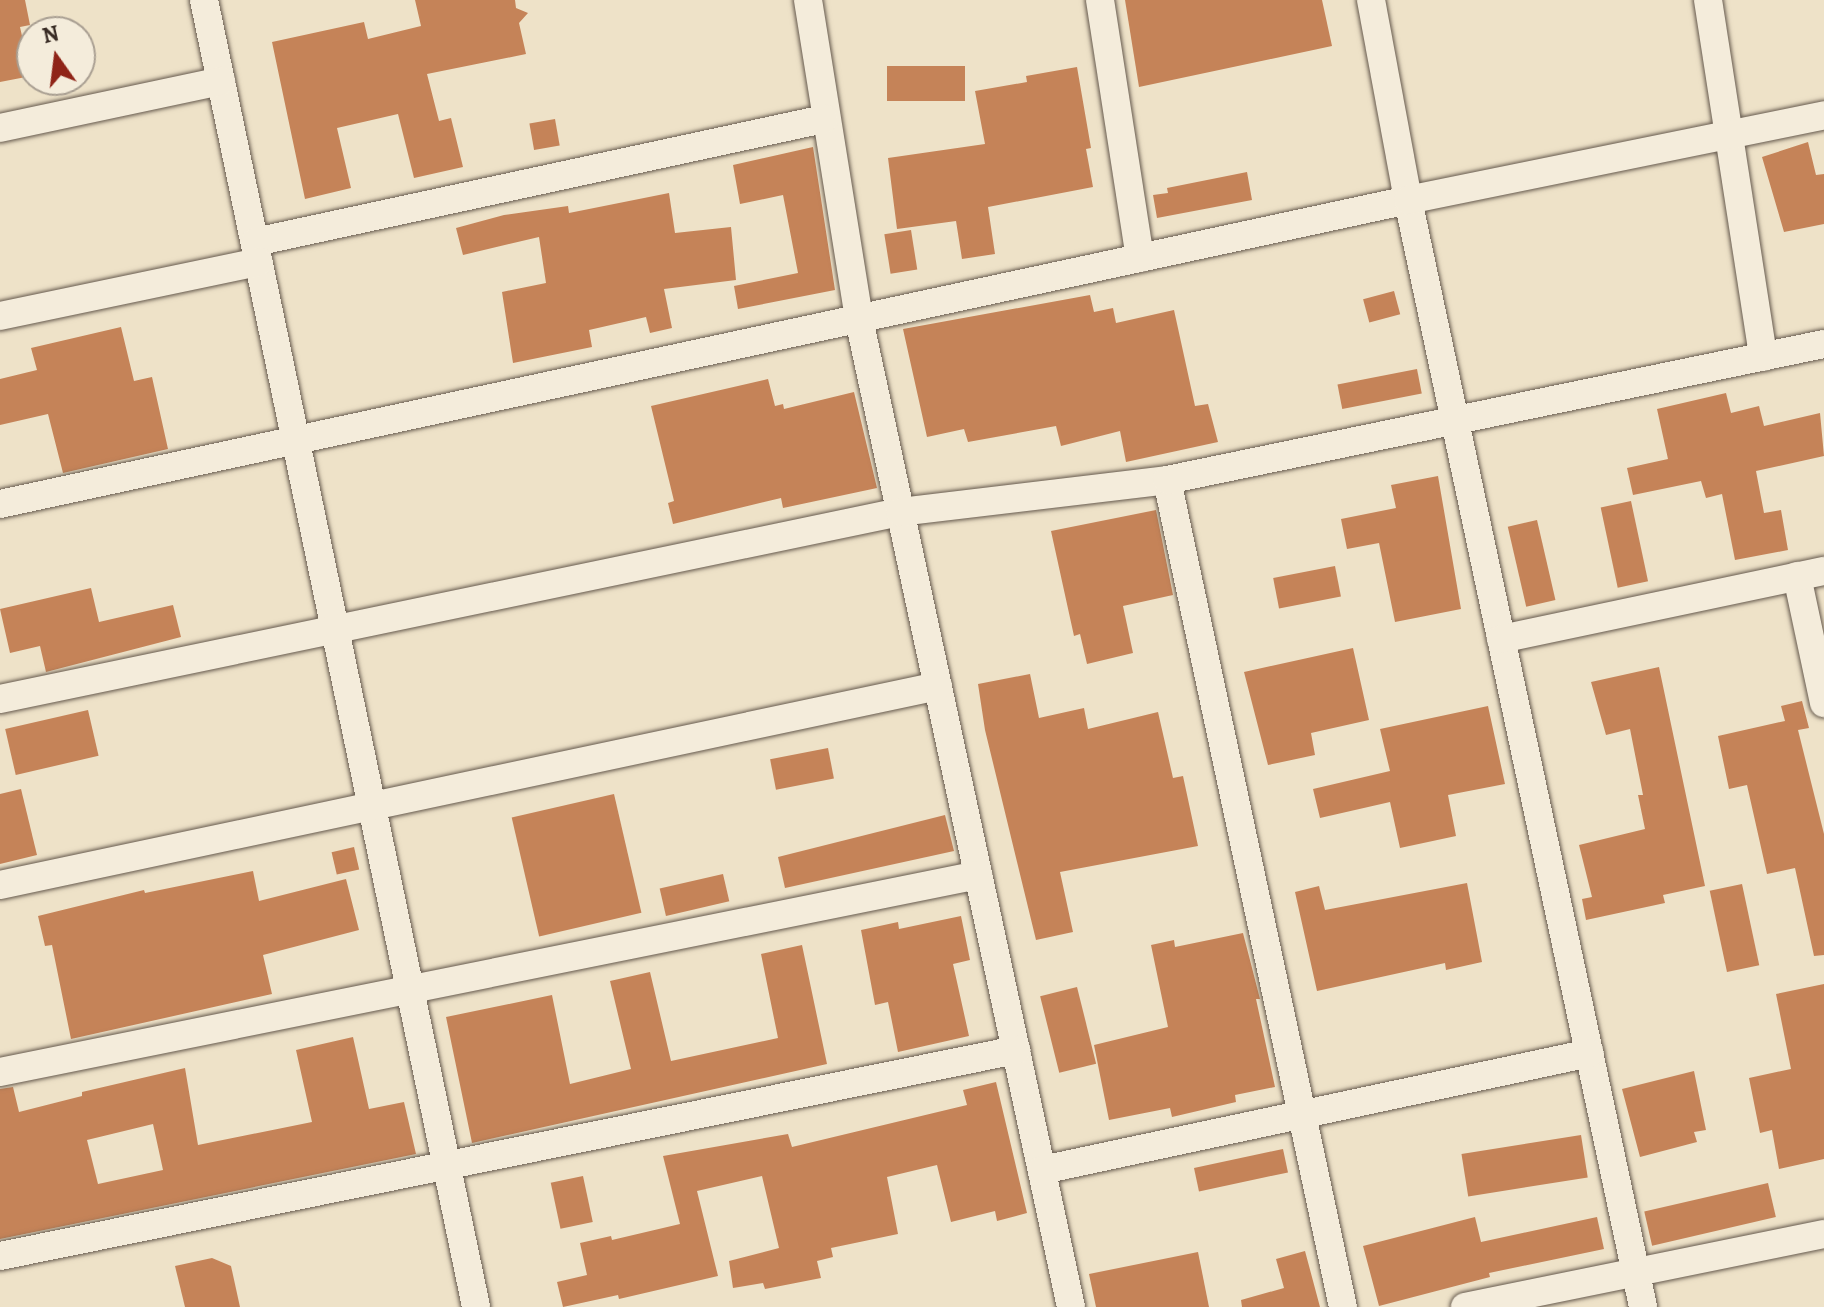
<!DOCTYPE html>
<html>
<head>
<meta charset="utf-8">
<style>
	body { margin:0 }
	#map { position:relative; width:1824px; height:1307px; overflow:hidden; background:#eee2c8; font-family:Alegreya,serif }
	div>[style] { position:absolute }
	.building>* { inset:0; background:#c58358; transform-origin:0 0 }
	.roads { filter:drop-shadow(0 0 2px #665a4e) drop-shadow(0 0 2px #665a4e) }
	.minor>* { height:28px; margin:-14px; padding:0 14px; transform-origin:14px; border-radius:14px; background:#f4ecdb }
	span { translate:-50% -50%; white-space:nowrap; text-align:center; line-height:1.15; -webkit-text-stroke:6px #f4ecdb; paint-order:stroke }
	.north { position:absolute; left:16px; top:16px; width:80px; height:80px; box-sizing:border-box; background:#f4ecdb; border:2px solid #a99f92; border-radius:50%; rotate:346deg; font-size:22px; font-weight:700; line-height:32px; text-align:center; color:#392c25 }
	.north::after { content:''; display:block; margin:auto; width:28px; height:36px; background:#8f2418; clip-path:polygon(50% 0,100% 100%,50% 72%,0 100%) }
</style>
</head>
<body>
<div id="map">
	<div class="building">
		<div style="clip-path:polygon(0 0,25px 0,30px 25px,20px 27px,31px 76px,0 82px)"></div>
		<div style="clip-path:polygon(415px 0,515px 0,516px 8px,528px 13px,519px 23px,526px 54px,427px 74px,439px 121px,451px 118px,463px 167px,414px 178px,398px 114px,337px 128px,351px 188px,305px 199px,272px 42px,364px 22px,368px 39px,421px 26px)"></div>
		<div style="clip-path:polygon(1125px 0,1322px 0,1332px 46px,1139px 87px)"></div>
		<div style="left:887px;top:66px;width:78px;height:35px"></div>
		<div style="clip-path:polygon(1077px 67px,1091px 148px,1086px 149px,1093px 187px,988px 207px,995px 254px,962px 259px,956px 221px,897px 229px,888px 158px,985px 144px,975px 91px,1027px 82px,1026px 76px)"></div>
		<div style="left:555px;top:119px;width:27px;height:26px;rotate:80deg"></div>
		<div style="clip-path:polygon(1808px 142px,1816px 175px,1824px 174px,1824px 224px,1784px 232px,1762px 157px)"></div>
		<div style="clip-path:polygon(813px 147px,835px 290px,738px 309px,734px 286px,798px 273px,783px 195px,740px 204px,733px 165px)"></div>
		<div style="clip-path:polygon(1247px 172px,1252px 200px,1157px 218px,1153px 195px,1168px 193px,1167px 188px)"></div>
		<div style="clip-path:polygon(669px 193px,675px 233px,731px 227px,736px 280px,664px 289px,672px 328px,650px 333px,646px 317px,589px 330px,592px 347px,513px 363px,502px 292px,546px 283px,539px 237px,463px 255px,456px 228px,504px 215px,568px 206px,569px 213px)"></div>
		<div style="left:911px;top:230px;width:40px;height:27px;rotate:81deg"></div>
		<div style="left:1394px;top:291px;width:24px;height:32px;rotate:75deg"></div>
		<div style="clip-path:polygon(1090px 295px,1094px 312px,1113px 308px,1116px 323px,1174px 310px,1195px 406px,1208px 404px,1218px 442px,1126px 462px,1120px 431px,1061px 446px,1056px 426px,968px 442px,964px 429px,927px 437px,903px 329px)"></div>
		<div style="clip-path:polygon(121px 327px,134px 381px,152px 377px,168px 449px,63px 473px,48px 414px,0 425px,0 379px,37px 370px,31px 348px)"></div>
		<div style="left:1417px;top:369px;width:25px;height:81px;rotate:79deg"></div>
		<div style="clip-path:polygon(768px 379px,775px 406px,783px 404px,784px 409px,854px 392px,877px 488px,783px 508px,781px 498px,673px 524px,668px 503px,674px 501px,651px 406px)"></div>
		<div style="clip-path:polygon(1726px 393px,1731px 413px,1759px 406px,1764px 426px,1820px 413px,1824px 456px,1756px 471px,1764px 513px,1781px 510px,1788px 550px,1735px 560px,1722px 494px,1706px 498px,1701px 481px,1633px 495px,1627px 468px,1668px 459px,1657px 409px)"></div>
		<div style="clip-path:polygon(1438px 476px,1461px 609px,1395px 622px,1379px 543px,1347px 549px,1341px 519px,1396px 508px,1391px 485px)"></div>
		<div style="left:1631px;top:501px;width:82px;height:31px;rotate:78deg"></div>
		<div style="clip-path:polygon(1156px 510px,1173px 595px,1123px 606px,1133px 653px,1087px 664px,1080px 634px,1074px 636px,1051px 531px)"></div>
		<div style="left:1537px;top:520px;width:82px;height:30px;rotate:77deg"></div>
		<div style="left:1335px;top:566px;width:31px;height:63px;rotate:79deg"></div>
		<div style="clip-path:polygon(91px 588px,99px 622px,173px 605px,181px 637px,46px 672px,40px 646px,10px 653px,0 609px)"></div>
		<div style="clip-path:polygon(1353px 648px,1369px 720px,1311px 733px,1315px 755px,1268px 765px,1244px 672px)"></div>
		<div style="clip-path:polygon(1659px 667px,1705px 886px,1663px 895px,1665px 903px,1586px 920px,1582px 899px,1592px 897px,1579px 845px,1645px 829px,1638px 795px,1643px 795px,1630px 729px,1606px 735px,1591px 682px)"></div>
		<div style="clip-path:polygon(1030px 674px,1039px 718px,1084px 708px,1088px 729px,1158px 712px,1173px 778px,1183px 776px,1198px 846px,1060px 872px,1073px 932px,1036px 940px,985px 730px,978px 684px)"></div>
		<div style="clip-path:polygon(1802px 701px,1809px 728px,1798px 730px,1824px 834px,1824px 955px,1814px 956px,1795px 868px,1767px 874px,1747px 785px,1729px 789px,1718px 736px,1785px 721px,1781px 706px)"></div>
		<div style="clip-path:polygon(1488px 706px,1505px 784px,1448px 795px,1456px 836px,1400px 848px,1390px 802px,1320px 818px,1313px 789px,1390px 771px,1380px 729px)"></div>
		<div style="left:88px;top:710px;width:47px;height:85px;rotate:77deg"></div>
		<div style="left:828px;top:748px;width:31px;height:59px;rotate:79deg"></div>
		<div style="clip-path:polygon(21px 789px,37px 855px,0 864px,0 794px)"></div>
		<div style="left:614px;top:794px;width:122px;height:105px;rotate:77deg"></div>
		<div style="clip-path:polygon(945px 815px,954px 851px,785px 888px,778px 857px)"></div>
		<div style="left:354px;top:847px;width:23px;height:23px;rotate:77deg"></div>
		<div style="clip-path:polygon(253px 871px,259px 901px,346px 879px,359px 930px,263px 955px,272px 994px,71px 1039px,52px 945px,45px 946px,38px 916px,144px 890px,145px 893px)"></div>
		<div style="left:723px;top:874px;width:28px;height:65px;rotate:77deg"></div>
		<div style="clip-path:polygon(1467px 883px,1482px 962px,1446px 970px,1445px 963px,1317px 991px,1295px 892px,1319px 886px,1325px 910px)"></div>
		<div style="left:1742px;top:884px;width:83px;height:33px;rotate:78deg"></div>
		<div style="clip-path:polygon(961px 916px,970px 960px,953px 964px,969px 1036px,898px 1052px,888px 1002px,875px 1005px,861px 930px,898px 922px,899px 929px)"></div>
		<div style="clip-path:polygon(1243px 933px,1260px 999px,1256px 999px,1275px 1087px,1235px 1095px,1236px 1102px,1172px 1117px,1170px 1108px,1109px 1120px,1094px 1045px,1168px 1027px,1151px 945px,1174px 940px,1175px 947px)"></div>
		<div style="clip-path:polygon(802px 945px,827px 1064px,472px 1143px,446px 1017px,552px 995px,570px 1084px,631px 1069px,610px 981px,650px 972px,671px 1061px,778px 1038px,761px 954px)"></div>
		<div style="clip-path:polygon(1824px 984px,1824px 1159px,1779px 1169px,1772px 1130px,1760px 1133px,1749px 1078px,1791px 1069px,1776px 994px)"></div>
		<div style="left:1077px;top:987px;width:79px;height:38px;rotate:76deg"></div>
		<div style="clip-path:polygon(evenodd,353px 1037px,369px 1109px,404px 1102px,416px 1154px,0 1239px,0 1089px,13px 1087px,19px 1112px,82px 1096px,82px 1092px,185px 1068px,198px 1145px,312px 1122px,296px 1050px,353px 1037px,153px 1124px,163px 1170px,98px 1184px,87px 1140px,153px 1124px)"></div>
		<div style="clip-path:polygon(1694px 1071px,1706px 1130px,1694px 1132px,1697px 1142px,1640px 1157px,1622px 1089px)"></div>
		<div style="clip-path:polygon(996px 1082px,1027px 1213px,997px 1221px,995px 1211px,951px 1222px,937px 1165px,887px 1177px,898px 1234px,831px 1248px,833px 1257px,817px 1261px,821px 1278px,765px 1289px,763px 1283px,733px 1288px,729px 1261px,779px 1248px,762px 1176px,697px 1191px,718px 1276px,619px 1299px,618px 1295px,563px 1307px,557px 1282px,587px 1275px,580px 1243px,611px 1236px,612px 1240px,680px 1224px,663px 1156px,788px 1134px,792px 1147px,967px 1105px,963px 1090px)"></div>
		<div style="left:1581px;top:1135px;width:43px;height:121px;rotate:81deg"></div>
		<div style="left:1283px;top:1149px;width:24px;height:91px;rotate:78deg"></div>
		<div style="left:583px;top:1176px;width:47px;height:33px;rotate:78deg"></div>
		<div style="left:1768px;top:1183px;width:35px;height:127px;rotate:77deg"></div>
		<div style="clip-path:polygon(1475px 1217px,1481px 1242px,1597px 1217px,1604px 1249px,1489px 1273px,1490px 1277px,1379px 1306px,1363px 1246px)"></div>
		<div style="clip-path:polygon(1305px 1251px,1320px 1307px,1242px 1307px,1241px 1300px,1284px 1288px,1276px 1259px)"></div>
		<div style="clip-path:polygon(1198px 1252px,1209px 1307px,1096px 1307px,1089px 1274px)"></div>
		<div style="clip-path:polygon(212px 1258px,231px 1266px,240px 1307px,185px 1307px,175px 1266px)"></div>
	</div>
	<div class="roads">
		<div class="minor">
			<div style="left:204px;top:0;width:1335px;rotate:78.24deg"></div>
			<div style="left:808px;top:0;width:323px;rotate:80.9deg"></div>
			<div style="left:859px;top:319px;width:1010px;rotate:77.89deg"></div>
			<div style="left:1100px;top:0;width:261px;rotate:81.2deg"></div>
			<div style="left:1371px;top:0;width:203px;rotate:79.5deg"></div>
			<div style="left:1408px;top:200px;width:1132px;rotate:78.01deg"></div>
			<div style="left:1708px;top:0;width:361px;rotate:81.2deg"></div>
			<div style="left:0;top:128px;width:226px;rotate:-12deg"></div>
			<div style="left:255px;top:242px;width:582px;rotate:-12.2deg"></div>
			<div style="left:0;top:316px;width:264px;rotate:-11.8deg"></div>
			<div style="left:1167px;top:480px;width:846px;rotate:77.99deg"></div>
			<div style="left:0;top:504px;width:1440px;rotate:-12.18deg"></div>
			<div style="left:1408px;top:200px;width:425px;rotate:-11.5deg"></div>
			<div style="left:1797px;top:576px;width:130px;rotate:78deg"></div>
			<div style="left:1501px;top:639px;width:330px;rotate:-11.9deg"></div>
			<div style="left:0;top:699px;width:919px;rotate:-11.74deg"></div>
			<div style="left:900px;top:512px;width:269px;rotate:-6.8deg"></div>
			<div style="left:1167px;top:480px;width:671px;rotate:-11.7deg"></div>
			<div style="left:0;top:885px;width:959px;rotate:-11.98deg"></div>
			<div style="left:0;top:1072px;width:998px;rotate:-11.39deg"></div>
			<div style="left:1042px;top:1170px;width:560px;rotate:-12.05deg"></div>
			<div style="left:0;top:1256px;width:1037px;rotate:-11.46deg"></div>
			<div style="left:1465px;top:1307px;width:366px;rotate:-11.5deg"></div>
		</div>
	</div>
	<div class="north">N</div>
</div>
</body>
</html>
